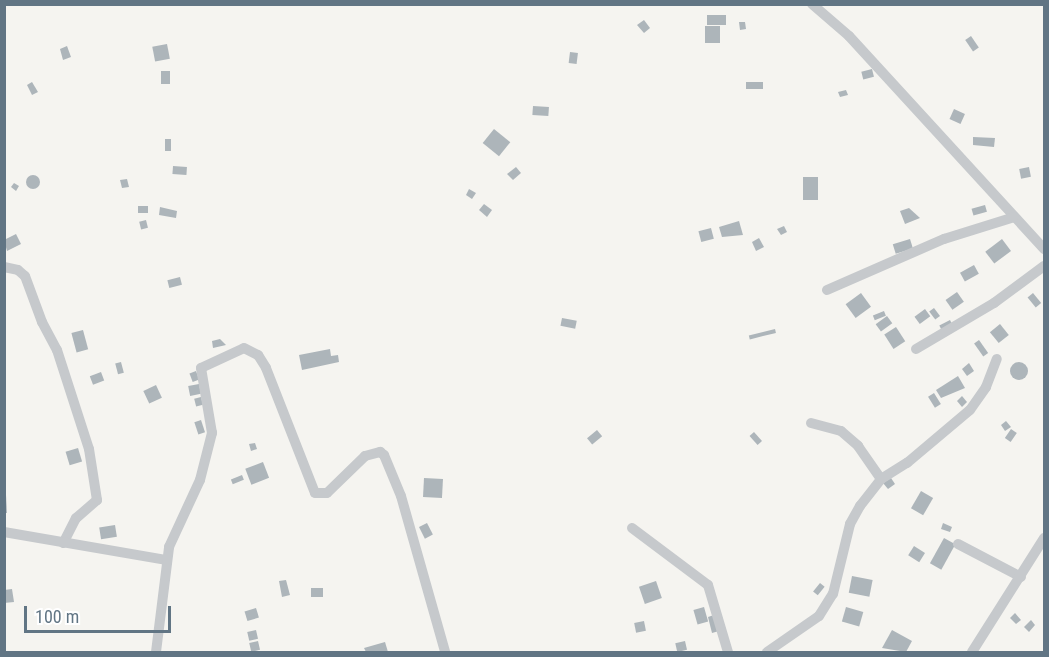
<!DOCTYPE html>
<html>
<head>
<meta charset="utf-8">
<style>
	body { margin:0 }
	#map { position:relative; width:1049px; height:657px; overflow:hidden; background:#f5f4f0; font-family:"Roboto Condensed",sans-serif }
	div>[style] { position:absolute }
	.building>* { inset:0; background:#adb5ba; transform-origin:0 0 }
	.round { border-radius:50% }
	.minor>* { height:10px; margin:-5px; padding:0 5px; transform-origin:5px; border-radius:5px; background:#c6c9cc }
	span { translate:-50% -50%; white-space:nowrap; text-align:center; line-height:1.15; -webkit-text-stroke:6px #fff; paint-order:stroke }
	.frame { position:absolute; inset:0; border:6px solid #617584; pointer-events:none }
	.scale { position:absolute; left:24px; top:606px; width:147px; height:27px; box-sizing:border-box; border:3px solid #617584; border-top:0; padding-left:8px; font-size:18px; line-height:21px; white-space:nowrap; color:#617584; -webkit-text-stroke:4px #fff; paint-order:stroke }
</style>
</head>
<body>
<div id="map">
	<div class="building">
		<div style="left:726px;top:15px;width:10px;height:19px;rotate:90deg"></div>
		<div style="clip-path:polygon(644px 20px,650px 28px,644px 33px,637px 25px)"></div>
		<div style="clip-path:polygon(739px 22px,745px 22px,746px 29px,740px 30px)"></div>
		<div style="left:720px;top:26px;width:17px;height:15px;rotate:90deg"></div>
		<div style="left:971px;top:36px;width:14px;height:7px;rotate:56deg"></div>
		<div style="left:167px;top:44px;width:15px;height:15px;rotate:79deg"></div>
		<div style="clip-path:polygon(67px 46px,71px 57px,63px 60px,60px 49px)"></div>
		<div style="left:570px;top:52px;width:8px;height:11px;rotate:7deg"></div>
		<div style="left:872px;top:69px;width:8px;height:11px;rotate:76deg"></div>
		<div style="left:161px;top:71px;width:9px;height:13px"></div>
		<div style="clip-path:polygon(32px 82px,38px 92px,32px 95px,27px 85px)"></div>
		<div style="left:746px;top:82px;width:17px;height:7px"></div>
		<div style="clip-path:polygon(846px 90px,848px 95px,840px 97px,838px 92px)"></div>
		<div style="left:533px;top:106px;width:16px;height:9px;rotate:4deg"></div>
		<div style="left:954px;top:109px;width:12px;height:11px;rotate:24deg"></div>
		<div style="left:494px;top:129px;width:21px;height:18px;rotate:39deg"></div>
		<div style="clip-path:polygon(973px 137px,995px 138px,994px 147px,973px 145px)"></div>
		<div style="left:165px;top:139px;width:6px;height:12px"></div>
		<div style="left:173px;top:166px;width:14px;height:8px;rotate:4deg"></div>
		<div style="clip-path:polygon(516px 167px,521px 173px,513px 180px,507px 174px)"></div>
		<div style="left:1029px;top:167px;width:10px;height:10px;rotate:79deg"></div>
		<div class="round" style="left:26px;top:175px;width:14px;height:14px"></div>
		<div style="left:803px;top:177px;width:15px;height:23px"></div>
		<div style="clip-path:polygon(127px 179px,129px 187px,122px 188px,120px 180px)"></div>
		<div style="clip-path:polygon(14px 183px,19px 186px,16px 191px,11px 187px)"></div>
		<div style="clip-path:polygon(469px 189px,476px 193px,472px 199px,466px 195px)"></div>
		<div style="clip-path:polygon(484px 204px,492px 210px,487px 217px,479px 210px)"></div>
		<div style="left:985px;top:205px;width:7px;height:14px;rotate:74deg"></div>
		<div style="left:138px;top:206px;width:10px;height:7px"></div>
		<div style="clip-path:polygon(160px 207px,177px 211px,176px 218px,159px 215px)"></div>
		<div style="clip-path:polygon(909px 208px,920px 218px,905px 224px,900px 211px)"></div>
		<div style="left:146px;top:220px;width:8px;height:7px;rotate:76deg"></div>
		<div style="clip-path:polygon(739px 221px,743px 235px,722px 237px,719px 227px)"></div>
		<div style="clip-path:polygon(784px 226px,787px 232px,781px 235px,777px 229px)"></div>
		<div style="left:711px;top:228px;width:11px;height:13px;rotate:75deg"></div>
		<div style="clip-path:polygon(16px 234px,21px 244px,7px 251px,4px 240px)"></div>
		<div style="clip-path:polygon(759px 238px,764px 247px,756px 251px,752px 242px)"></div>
		<div style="left:910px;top:239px;width:10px;height:18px;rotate:73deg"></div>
		<div style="left:1002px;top:239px;width:15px;height:21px;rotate:53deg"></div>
		<div style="left:974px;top:265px;width:10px;height:16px;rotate:61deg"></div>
		<div style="left:180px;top:277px;width:8px;height:13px;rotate:76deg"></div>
		<div style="left:957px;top:292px;width:12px;height:14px;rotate:55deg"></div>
		<div style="left:861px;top:293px;width:17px;height:19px;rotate:54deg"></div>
		<div style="left:1033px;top:293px;width:13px;height:7px;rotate:51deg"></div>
		<div style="left:934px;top:308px;width:10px;height:6px;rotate:53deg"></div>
		<div style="left:925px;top:309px;width:9px;height:13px;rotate:54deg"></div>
		<div style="left:884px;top:311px;width:5px;height:12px;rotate:68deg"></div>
		<div style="left:887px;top:316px;width:9px;height:14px;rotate:54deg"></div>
		<div style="left:562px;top:318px;width:15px;height:8px;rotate:11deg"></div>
		<div style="left:950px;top:320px;width:7px;height:12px;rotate:63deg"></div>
		<div style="left:1000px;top:324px;width:14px;height:13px;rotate:51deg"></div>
		<div style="left:896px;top:327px;width:17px;height:14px;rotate:57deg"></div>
		<div style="left:775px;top:329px;width:4px;height:27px;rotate:76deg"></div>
		<div style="left:83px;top:330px;width:20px;height:12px;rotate:75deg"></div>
		<div style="clip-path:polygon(220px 339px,226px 345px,213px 348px,212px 341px)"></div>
		<div style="left:979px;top:340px;width:16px;height:6px;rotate:55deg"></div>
		<div style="clip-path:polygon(330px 349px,331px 356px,338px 355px,339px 362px,302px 370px,299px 355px)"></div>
		<div style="left:121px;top:362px;width:11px;height:6px;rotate:75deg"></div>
		<div class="round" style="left:1010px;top:362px;width:18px;height:18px"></div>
		<div style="clip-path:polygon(969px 363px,974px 371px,967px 376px,962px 369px)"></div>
		<div style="left:196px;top:371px;width:9px;height:7px;rotate:69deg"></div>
		<div style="left:101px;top:372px;width:9px;height:12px;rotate:69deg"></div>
		<div style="clip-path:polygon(958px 376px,965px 388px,941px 398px,936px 390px)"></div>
		<div style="left:199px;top:384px;width:10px;height:11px;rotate:79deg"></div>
		<div style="left:156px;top:385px;width:14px;height:14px;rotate:65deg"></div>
		<div style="left:934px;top:393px;width:13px;height:7px;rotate:58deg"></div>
		<div style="clip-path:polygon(962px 396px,967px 402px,962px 407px,957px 401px)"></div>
		<div style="left:201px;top:397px;width:8px;height:7px;rotate:76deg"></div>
		<div style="left:201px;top:420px;width:13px;height:7px;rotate:72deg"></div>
		<div style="clip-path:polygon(1006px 421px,1011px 427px,1005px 431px,1001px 425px)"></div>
		<div style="left:1011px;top:429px;width:7px;height:11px;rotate:34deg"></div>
		<div style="left:597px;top:430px;width:8px;height:13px;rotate:50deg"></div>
		<div style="left:754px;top:432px;width:12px;height:6px;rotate:48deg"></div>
		<div style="clip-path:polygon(255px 443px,257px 449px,251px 451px,249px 444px)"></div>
		<div style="left:78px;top:448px;width:14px;height:13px;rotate:73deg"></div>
		<div style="left:263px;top:462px;width:17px;height:19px;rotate:69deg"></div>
		<div style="left:242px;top:475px;width:5px;height:12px;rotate:68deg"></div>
		<div style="left:424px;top:478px;width:19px;height:19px;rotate:3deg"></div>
		<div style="clip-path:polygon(891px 478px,895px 484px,888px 489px,883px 483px)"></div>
		<div style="left:921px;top:491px;width:14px;height:20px;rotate:30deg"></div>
		<div style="clip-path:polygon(4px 495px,6px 495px,7px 513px,4px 513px)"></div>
		<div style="left:427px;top:523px;width:13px;height:9px;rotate:63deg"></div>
		<div style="clip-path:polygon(943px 523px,952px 527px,950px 532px,941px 529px)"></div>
		<div style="left:115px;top:525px;width:12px;height:16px;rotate:81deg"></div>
		<div style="left:944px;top:538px;width:13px;height:29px;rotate:29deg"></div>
		<div style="left:914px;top:546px;width:13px;height:11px;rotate:32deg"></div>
		<div style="left:852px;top:576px;width:21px;height:17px;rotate:11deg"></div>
		<div style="clip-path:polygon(286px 580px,290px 595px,282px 597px,279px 581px)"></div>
		<div style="left:656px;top:581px;width:18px;height:18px;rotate:71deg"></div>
		<div style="left:820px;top:583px;width:6px;height:11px;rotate:39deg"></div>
		<div style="left:311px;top:588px;width:12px;height:9px"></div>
		<div style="clip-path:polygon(12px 589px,14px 602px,4px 603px,4px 590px)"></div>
		<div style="left:704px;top:607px;width:15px;height:11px;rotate:74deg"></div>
		<div style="left:846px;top:607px;width:18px;height:15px;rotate:16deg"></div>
		<div style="left:256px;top:608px;width:10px;height:12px;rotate:73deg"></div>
		<div style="clip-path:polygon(1015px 613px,1021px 620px,1016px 624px,1010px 618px)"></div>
		<div style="clip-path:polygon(714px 615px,719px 631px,712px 633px,708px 617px)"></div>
		<div style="clip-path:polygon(1031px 620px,1035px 625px,1029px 632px,1024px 627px)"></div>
		<div style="left:644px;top:621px;width:10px;height:10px;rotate:79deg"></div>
		<div style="left:256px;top:630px;width:9px;height:9px;rotate:77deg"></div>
		<div style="clip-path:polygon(892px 630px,912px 641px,906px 652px,882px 648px)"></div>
		<div style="left:258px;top:641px;width:9px;height:9px;rotate:77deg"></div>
		<div style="left:685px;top:641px;width:9px;height:10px;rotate:77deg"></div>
		<div style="clip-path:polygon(385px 642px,388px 652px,366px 652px,364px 648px)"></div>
	</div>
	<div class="minor">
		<div style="left:812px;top:4px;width:49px;rotate:40.9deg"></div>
		<div style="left:849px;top:36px;width:289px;rotate:47.5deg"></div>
		<div style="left:4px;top:267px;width:14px;rotate:12deg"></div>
		<div style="left:18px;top:270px;width:9px;rotate:41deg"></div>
		<div style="left:25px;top:276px;width:49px;rotate:69.7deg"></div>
		<div style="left:42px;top:322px;width:32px;rotate:62deg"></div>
		<div style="left:57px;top:350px;width:104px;rotate:72.1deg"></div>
		<div style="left:89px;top:449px;width:52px;rotate:81.1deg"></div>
		<div style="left:97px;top:500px;width:28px;rotate:139deg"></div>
		<div style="left:76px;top:518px;width:28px;rotate:117deg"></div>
		<div style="left:827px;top:290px;width:128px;rotate:-23.6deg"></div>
		<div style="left:944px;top:239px;width:73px;rotate:-17.4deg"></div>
		<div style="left:916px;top:349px;width:91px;rotate:-30.5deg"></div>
		<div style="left:994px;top:303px;width:62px;rotate:-36.5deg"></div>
		<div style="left:811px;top:423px;width:31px;rotate:15deg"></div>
		<div style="left:841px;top:431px;width:23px;rotate:41deg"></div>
		<div style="left:858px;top:446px;width:40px;rotate:55.1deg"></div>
		<div style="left:632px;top:528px;width:95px;rotate:36.9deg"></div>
		<div style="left:708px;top:585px;width:70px;rotate:73.4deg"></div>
		<div style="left:4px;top:532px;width:164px;rotate:9.8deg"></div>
		<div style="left:958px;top:544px;width:71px;rotate:27.6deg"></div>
		<div style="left:156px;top:652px;width:106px;rotate:-82.9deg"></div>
		<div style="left:169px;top:547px;width:74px;rotate:-65.2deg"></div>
		<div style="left:200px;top:480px;width:49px;rotate:-75.7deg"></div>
		<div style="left:212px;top:433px;width:66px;rotate:-99.6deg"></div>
		<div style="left:201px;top:368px;width:47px;rotate:-24.9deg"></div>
		<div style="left:244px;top:348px;width:16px;rotate:27deg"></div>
		<div style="left:258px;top:355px;width:15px;rotate:58deg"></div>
		<div style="left:266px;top:368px;width:134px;rotate:68.6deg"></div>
		<div style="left:315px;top:493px;width:12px"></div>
		<div style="left:327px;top:493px;width:53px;rotate:-44.2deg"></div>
		<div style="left:365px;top:456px;width:16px;rotate:-15deg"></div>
		<div style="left:380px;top:452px;width:5px;rotate:37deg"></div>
		<div style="left:384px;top:455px;width:44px;rotate:67.5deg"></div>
		<div style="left:401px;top:496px;width:162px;rotate:74.2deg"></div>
		<div style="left:767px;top:652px;width:63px;rotate:-34.7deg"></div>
		<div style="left:819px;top:616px;width:26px;rotate:-58deg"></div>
		<div style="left:833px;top:594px;width:72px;rotate:-76.3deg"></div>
		<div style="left:850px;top:524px;width:21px;rotate:-61deg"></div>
		<div style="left:860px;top:506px;width:34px;rotate:-52deg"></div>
		<div style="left:881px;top:479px;width:31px;rotate:-32deg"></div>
		<div style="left:907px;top:463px;width:82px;rotate:-40.1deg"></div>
		<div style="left:970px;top:410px;width:28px;rotate:-55deg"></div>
		<div style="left:986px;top:387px;width:30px;rotate:-69deg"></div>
		<div style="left:972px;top:652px;width:135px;rotate:-57.7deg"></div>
	</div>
	<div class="frame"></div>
	<div class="scale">100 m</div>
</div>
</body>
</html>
